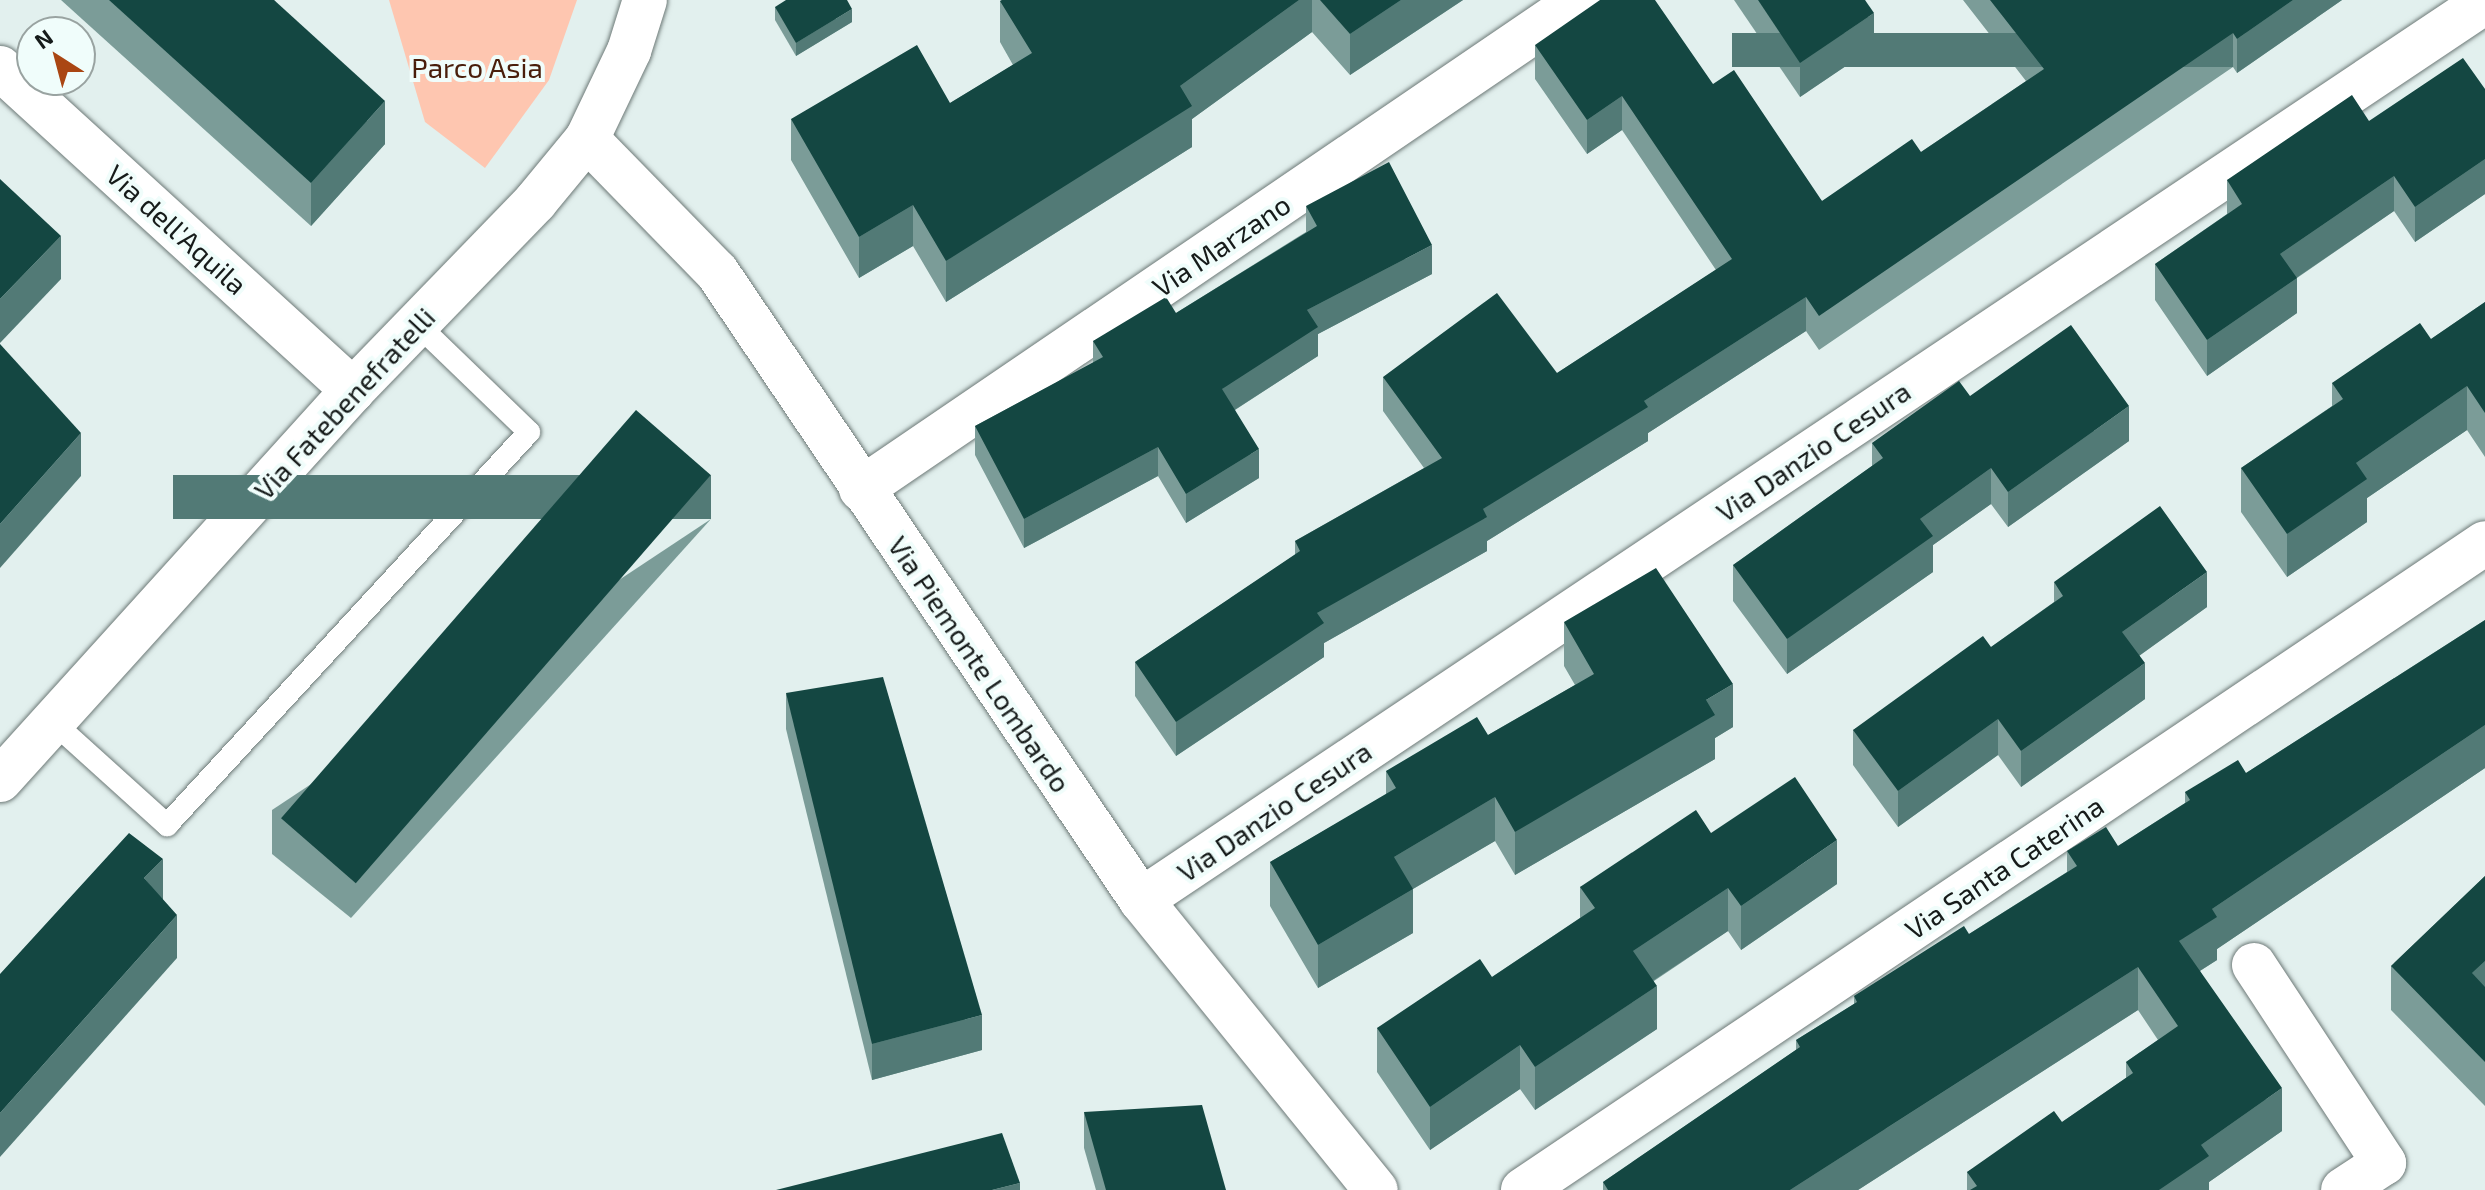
<!DOCTYPE html>
<html>
<head>
<meta charset="utf-8">
<style>
	body { margin:0 }
	#map { position:relative; width:2485px; height:1190px; overflow:hidden; background:#e2f0ee; font-family:"Exo 2",sans-serif }
	div>[style] { position:absolute }
	.green>* { inset:0; background:#fec6b0 }
	.roads { filter:drop-shadow(0 0 2px #6d7977) drop-shadow(0 0 2px #6d7977) }
	.lane>* { height:22px; margin:-11px; padding:0 11px; transform-origin:11px; border-radius:11px; background:#fff }
	.street>* { height:44px; margin:-22px; padding:0 22px; transform-origin:22px; border-radius:22px; background:#fff }
	.wall>* { inset:0; background:#7b9c98 }
	.shaded-wall>* { inset:0; background:#527a76; transform-origin:0 0 }
	.building>* { inset:0; background:#144742; transform-origin:0 0 }
	span { translate:-50% -50%; white-space:nowrap; text-align:center; line-height:1.15; -webkit-text-stroke:8px #f0fdfb; paint-order:stroke }
	.park-label { font-size:28px; color:#491e0b }
	.street-label { font-size:28px; color:#161b1a }
	.north { position:absolute; left:16px; top:16px; width:80px; height:80px; box-sizing:border-box; background:#f0fdfb; border:2px solid #99a3a1; border-radius:50%; rotate:324deg; font-size:22px; font-weight:700; line-height:32px; text-align:center; color:#161b1a }
	.north::after { content:''; display:block; margin:auto; width:28px; height:36px; background:#aa4613; clip-path:polygon(50% 0,100% 100%,50% 72%,0 100%) }
</style>
</head>
<body>
<div id="map">
	<div class="green">
		<div style="clip-path:polygon(389px 0,577px 0,549px 80px,485px 168px,425px 122px)"></div>
	</div>
	<div class="roads">
		<div class="lane">
			<div style="left:53px;top:722px;width:154px;rotate:42.1deg"></div>
			<div style="left:167px;top:825px;width:534px;rotate:-47.35deg"></div>
			<div style="left:529px;top:432px;width:156px;rotate:-136deg"></div>
		</div>
		<div class="street">
			<div style="left:0;top:68px;width:478px;rotate:42.4deg"></div>
			<div style="left:587px;top:139px;width:186px;rotate:45.7deg"></div>
			<div style="left:717px;top:272px;width:758px;rotate:55.97deg"></div>
			<div style="left:1141px;top:900px;width:373px;rotate:51deg"></div>
			<div style="left:861px;top:489px;width:870px;rotate:-34.22deg"></div>
			<div style="left:0;top:780px;width:526px;rotate:-47.85deg"></div>
			<div style="left:353px;top:390px;width:262px;rotate:-45.9deg"></div>
			<div style="left:535px;top:202px;width:82px;rotate:-50.5deg"></div>
			<div style="left:587px;top:139px;width:98px;rotate:-64.5deg"></div>
			<div style="left:629px;top:51px;width:53px;rotate:-72.6deg"></div>
			<div style="left:1141px;top:900px;width:1616px;rotate:-33.75deg"></div>
			<div style="left:2254px;top:965px;width:237px;rotate:56.7deg"></div>
			<div style="left:2384px;top:1163px;width:49px;rotate:146.6deg"></div>
			<div style="left:1523px;top:1190px;width:1159px;rotate:-33.92deg"></div>
		</div>
	</div>
	<div class="wall">
		<div style="clip-path:polygon(61px 0,274px 0,385px 144px,311px 226px)"></div>
		<div style="clip-path:polygon(1002px 0,1463px 0,1350px 75px,1312px 32px,1192px 119px,1192px 147px,946px 302px,913px 246px,859px 278px,791px 160px,791px 119px,950px 103px,1013px 65px,1000px 42px,1000px 1px)"></div>
		<div style="clip-path:polygon(1734px 0,1865px 0,1874px 47px,1800px 97px)"></div>
		<div style="clip-path:polygon(1963px 0,2342px 0,2237px 73px,2233px 67px,1819px 350px,1806px 331px,1648px 433px,1648px 441px,1487px 541px,1487px 551px,1324px 643px,1324px 657px,1176px 756px,1135px 696px,1135px 662px,1295px 555px,1295px 541px,1424px 468px,1383px 411px,1383px 377px,1557px 373px,1716px 270px,1622px 130px,1587px 154px,1535px 79px,1535px 45px,1713px 84px,1822px 201px,1921px 152px,2026px 81px)"></div>
		<div style="clip-path:polygon(775px 7px,852px 22px,796px 56px,775px 20px)"></div>
		<div style="clip-path:polygon(2485px 89px,2485px 194px,2415px 242px,2394px 211px,2297px 278px,2297px 313px,2207px 376px,2155px 300px,2155px 264px,2227px 214px,2227px 180px,2369px 121px)"></div>
		<div style="clip-path:polygon(1306px 206px,1432px 274px,1318px 334px,1318px 356px,1235px 410px,1259px 478px,1186px 523px,1158px 476px,1024px 548px,975px 455px,975px 426px,1093px 363px,1093px 341px,1176px 313px,1306px 232px)"></div>
		<div style="clip-path:polygon(2485px 302px,2485px 457px,2467px 430px,2367px 498px,2367px 522px,2287px 577px,2241px 512px,2241px 468px,2332px 406px,2332px 383px,2431px 339px)"></div>
		<div style="clip-path:polygon(1970px 396px,2129px 441px,2008px 527px,1991px 504px,1933px 545px,1933px 572px,1787px 674px,1733px 601px,1733px 565px,1872px 466px,1872px 443px)"></div>
		<div style="clip-path:polygon(711px 519px,351px 918px,272px 854px,272px 810px)"></div>
		<div style="clip-path:polygon(2054px 582px,2207px 607px,2139px 656px,2145px 699px,2021px 787px,1998px 755px,1898px 827px,1853px 765px,1853px 730px,1991px 647px,2054px 602px)"></div>
		<div style="clip-path:polygon(2485px 620px,2485px 768px,2217px 949px,2217px 960px,2200px 971px,2282px 1131px,2209px 1182px,2209px 1190px,1967px 1190px,1967px 1172px,2062px 1122px,2126px 1078px,2126px 1062px,2158px 1040px,2138px 1010px,1858px 1190px,1603px 1190px,1603px 1182px,1796px 1050px,1796px 1040px,1854px 1004px,1854px 996px,1969px 934px,2067px 872px,2067px 851px,2118px 846px,2185px 803px,2185px 792px,2246px 773px)"></div>
		<div style="clip-path:polygon(1564px 622px,1733px 727px,1715px 738px,1715px 759px,1515px 875px,1495px 841px,1413px 889px,1413px 933px,1318px 988px,1270px 906px,1270px 862px,1386px 795px,1386px 771px,1488px 735px,1575px 685px,1564px 666px)"></div>
		<div style="clip-path:polygon(786px 693px,982px 1050px,872px 1080px,786px 729px)"></div>
		<div style="clip-path:polygon(1711px 833px,1837px 884px,1741px 950px,1728px 931px,1654px 981px,1657px 1029px,1535px 1110px,1520px 1089px,1430px 1150px,1377px 1072px,1377px 1028px,1492px 977px,1580px 918px,1580px 887px)"></div>
		<div style="clip-path:polygon(2485px 876px,2485px 1106px,2391px 1010px,2391px 966px)"></div>
		<div style="clip-path:polygon(1084px 1112px,1226px 1190px,1096px 1190px,1084px 1148px)"></div>
	</div>
	<div class="shaded-wall">
		<div style="clip-path:polygon(1299px 0,1312px 0,1312px 32px,1192px 119px,1192px 147px,946px 302px,946px 261px,1180px 86px)"></div>
		<div style="clip-path:polygon(1401px 0,1463px 0,1350px 75px,1350px 34px)"></div>
		<div style="clip-path:polygon(2293px 0,2342px 0,2237px 73px,2237px 39px)"></div>
		<div style="clip-path:polygon(852px 9px,852px 22px,796px 56px,796px 43px)"></div>
		<div style="clip-path:polygon(1874px 13px,1874px 47px,1800px 97px,1800px 63px)"></div>
		<div style="left:2233px;top:33px;width:34px;height:501px;rotate:90deg"></div>
		<div style="clip-path:polygon(1622px 96px,1622px 130px,1587px 154px,1587px 120px)"></div>
		<div style="clip-path:polygon(385px 101px,385px 144px,311px 226px,311px 183px)"></div>
		<div style="clip-path:polygon(2485px 159px,2485px 194px,2415px 242px,2415px 207px)"></div>
		<div style="clip-path:polygon(2394px 176px,2394px 211px,2280px 289px,2280px 254px)"></div>
		<div style="clip-path:polygon(913px 205px,913px 246px,859px 278px,859px 237px)"></div>
		<div style="clip-path:polygon(61px 236px,61px 279px,0 343px,0 299px)"></div>
		<div style="clip-path:polygon(1432px 245px,1432px 274px,1318px 334px,1318px 356px,1222px 418px,1222px 389px,1307px 310px)"></div>
		<div style="clip-path:polygon(2297px 278px,2297px 313px,2207px 376px,2207px 340px)"></div>
		<div style="clip-path:polygon(1806px 297px,1806px 331px,1648px 433px,1648px 441px,1487px 541px,1487px 551px,1324px 643px,1324px 657px,1176px 756px,1176px 722px,1317px 613px,1483px 509px,1644px 401px)"></div>
		<div style="clip-path:polygon(2467px 386px,2467px 430px,2367px 498px,2367px 522px,2287px 577px,2287px 534px,2356px 463px)"></div>
		<div style="clip-path:polygon(2129px 406px,2129px 441px,2008px 527px,2008px 492px)"></div>
		<div style="clip-path:polygon(81px 433px,81px 476px,0 568px,0 524px)"></div>
		<div style="clip-path:polygon(1158px 447px,1158px 476px,1024px 548px,1024px 519px)"></div>
		<div style="clip-path:polygon(1259px 449px,1259px 478px,1186px 523px,1186px 494px)"></div>
		<div style="clip-path:polygon(1991px 468px,1991px 504px,1933px 545px,1933px 572px,1787px 674px,1787px 639px,1920px 519px)"></div>
		<div style="left:711px;top:475px;width:44px;height:538px;rotate:90deg"></div>
		<div style="clip-path:polygon(2207px 572px,2207px 607px,2122px 668px,2122px 632px)"></div>
		<div style="clip-path:polygon(2145px 663px,2145px 699px,2021px 787px,2021px 751px)"></div>
		<div style="clip-path:polygon(1733px 684px,1733px 727px,1715px 738px,1715px 759px,1515px 875px,1515px 832px,1706px 700px)"></div>
		<div style="clip-path:polygon(1998px 719px,1998px 755px,1898px 827px,1898px 791px)"></div>
		<div style="clip-path:polygon(2485px 725px,2485px 768px,2217px 949px,2217px 960px,2179px 984px,2179px 941px,2212px 909px)"></div>
		<div style="clip-path:polygon(1495px 797px,1495px 841px,1394px 900px,1394px 857px)"></div>
		<div style="clip-path:polygon(1837px 840px,1837px 884px,1741px 950px,1741px 906px)"></div>
		<div style="clip-path:polygon(163px 859px,163px 902px,144px 878px)"></div>
		<div style="clip-path:polygon(1728px 888px,1728px 931px,1633px 994px,1633px 951px)"></div>
		<div style="clip-path:polygon(1413px 889px,1413px 933px,1318px 988px,1318px 945px)"></div>
		<div style="clip-path:polygon(177px 915px,177px 958px,0 1157px,0 1113px)"></div>
		<div style="clip-path:polygon(2485px 961px,2485px 1004px,2472px 973px)"></div>
		<div style="clip-path:polygon(2138px 967px,2138px 1010px,1858px 1190px,1790px 1190px)"></div>
		<div style="clip-path:polygon(1657px 986px,1657px 1029px,1535px 1110px,1535px 1067px)"></div>
		<div style="clip-path:polygon(982px 1015px,982px 1050px,872px 1080px,872px 1044px)"></div>
		<div style="clip-path:polygon(1520px 1045px,1520px 1089px,1430px 1150px,1430px 1107px)"></div>
		<div style="clip-path:polygon(2282px 1088px,2282px 1131px,2209px 1182px,2209px 1190px,2159px 1190px,2201px 1145px)"></div>
		<div style="clip-path:polygon(1020px 1183px,1020px 1190px,992px 1190px)"></div>
	</div>
	<div class="building">
		<div style="clip-path:polygon(109px 0,274px 0,385px 101px,311px 183px)"></div>
		<div style="clip-path:polygon(786px 0,847px 0,852px 9px,796px 43px,775px 7px)"></div>
		<div style="clip-path:polygon(1002px 0,1299px 0,1180px 86px,1192px 106px,946px 261px,913px 205px,859px 237px,791px 119px,917px 45px,950px 103px,1032px 53px,1000px 1px)"></div>
		<div style="clip-path:polygon(1320px 0,1401px 0,1350px 34px)"></div>
		<div style="clip-path:polygon(1600px 0,1655px 0,1713px 84px,1734px 70px,1822px 201px,1912px 139px,1921px 152px,2044px 69px,1990px 0,2293px 0,2237px 39px,2233px 33px,1819px 316px,1806px 297px,1644px 401px,1648px 407px,1483px 509px,1487px 517px,1317px 613px,1324px 623px,1176px 722px,1135px 662px,1300px 551px,1295px 541px,1442px 458px,1383px 377px,1497px 293px,1557px 373px,1732px 259px,1622px 96px,1587px 120px,1535px 45px)"></div>
		<div style="clip-path:polygon(1758px 0,1865px 0,1874px 13px,1800px 63px)"></div>
		<div style="clip-path:polygon(2463px 58px,2485px 89px,2485px 159px,2415px 207px,2394px 176px,2280px 254px,2297px 278px,2207px 340px,2155px 264px,2242px 204px,2227px 180px,2352px 95px,2369px 121px)"></div>
		<div style="clip-path:polygon(1389px 162px,1432px 245px,1307px 310px,1318px 327px,1222px 389px,1259px 449px,1186px 494px,1158px 447px,1024px 519px,975px 426px,1103px 357px,1093px 341px,1166px 297px,1176px 313px,1317px 226px,1306px 206px)"></div>
		<div style="clip-path:polygon(0 179px,61px 236px,0 299px)"></div>
		<div style="clip-path:polygon(2485px 302px,2485px 413px,2467px 386px,2356px 463px,2367px 479px,2287px 534px,2241px 468px,2343px 399px,2332px 383px,2420px 323px,2431px 339px)"></div>
		<div style="clip-path:polygon(2071px 325px,2129px 406px,2008px 492px,1991px 468px,1920px 519px,1933px 536px,1787px 639px,1733px 565px,1883px 458px,1872px 443px,1959px 381px,1970px 396px)"></div>
		<div style="clip-path:polygon(0 344px,81px 433px,0 524px)"></div>
		<div style="left:636px;top:410px;width:99px;height:541px;rotate:41deg"></div>
		<div style="clip-path:polygon(2160px 506px,2207px 572px,2122px 632px,2145px 663px,2021px 751px,1998px 719px,1898px 791px,1853px 730px,1983px 636px,1991px 647px,2063px 596px,2054px 582px)"></div>
		<div style="clip-path:polygon(1656px 568px,1733px 684px,1706px 700px,1715px 715px,1515px 832px,1495px 797px,1394px 857px,1413px 889px,1318px 945px,1270px 862px,1396px 788px,1386px 771px,1477px 717px,1488px 735px,1594px 674px,1564px 622px)"></div>
		<div style="clip-path:polygon(2485px 620px,2485px 725px,2212px 909px,2217px 917px,2179px 941px,2282px 1088px,2201px 1145px,2209px 1156px,2159px 1190px,1970px 1190px,1977px 1186px,1967px 1172px,2054px 1111px,2062px 1122px,2133px 1073px,2126px 1062px,2178px 1026px,2138px 967px,1790px 1190px,1608px 1190px,1603px 1182px,1800px 1047px,1796px 1040px,1857px 1002px,1854px 996px,1964px 926px,1969px 934px,2077px 866px,2067px 851px,2106px 827px,2118px 846px,2190px 800px,2185px 792px,2238px 760px,2246px 773px)"></div>
		<div style="clip-path:polygon(883px 677px,982px 1015px,872px 1044px,786px 693px)"></div>
		<div style="clip-path:polygon(1795px 777px,1837px 840px,1741px 906px,1728px 888px,1633px 951px,1657px 986px,1535px 1067px,1520px 1045px,1430px 1107px,1377px 1028px,1480px 959px,1492px 977px,1595px 908px,1580px 887px,1696px 810px,1711px 833px)"></div>
		<div style="clip-path:polygon(129px 833px,163px 859px,144px 878px,177px 915px,0 1113px,0 974px)"></div>
		<div style="clip-path:polygon(2485px 876px,2485px 961px,2472px 973px,2485px 987px,2485px 1062px,2391px 966px)"></div>
		<div style="clip-path:polygon(1202px 1105px,1226px 1190px,1106px 1190px,1084px 1112px)"></div>
		<div style="clip-path:polygon(1002px 1133px,1020px 1183px,992px 1190px,776px 1190px)"></div>
	</div>
	<div class="park-label">
		<span style="left:477px;top:67px">Parco Asia</span>
	</div>
	<div class="street-label">
		<span style="left:177px;top:229px;rotate:42deg">Via dell'Aquila</span>
		<span style="left:1221px;top:245px;rotate:-34deg">Via Marzano</span>
		<span style="left:344px;top:403px;rotate:-47deg">Via Fatebenefratelli</span>
		<span style="left:1813px;top:451px;rotate:-34deg">Via Danzio Cesura</span>
		<span style="left:980px;top:664px;rotate:56deg">Via Piemonte Lombardo</span>
		<span style="left:1274px;top:811px;rotate:-34deg">Via Danzio Cesura</span>
		<span style="left:2004px;top:867px;rotate:-34deg">Via Santa Caterina</span>
	</div>
	<div class="north">N</div>
</div>
</body>
</html>
